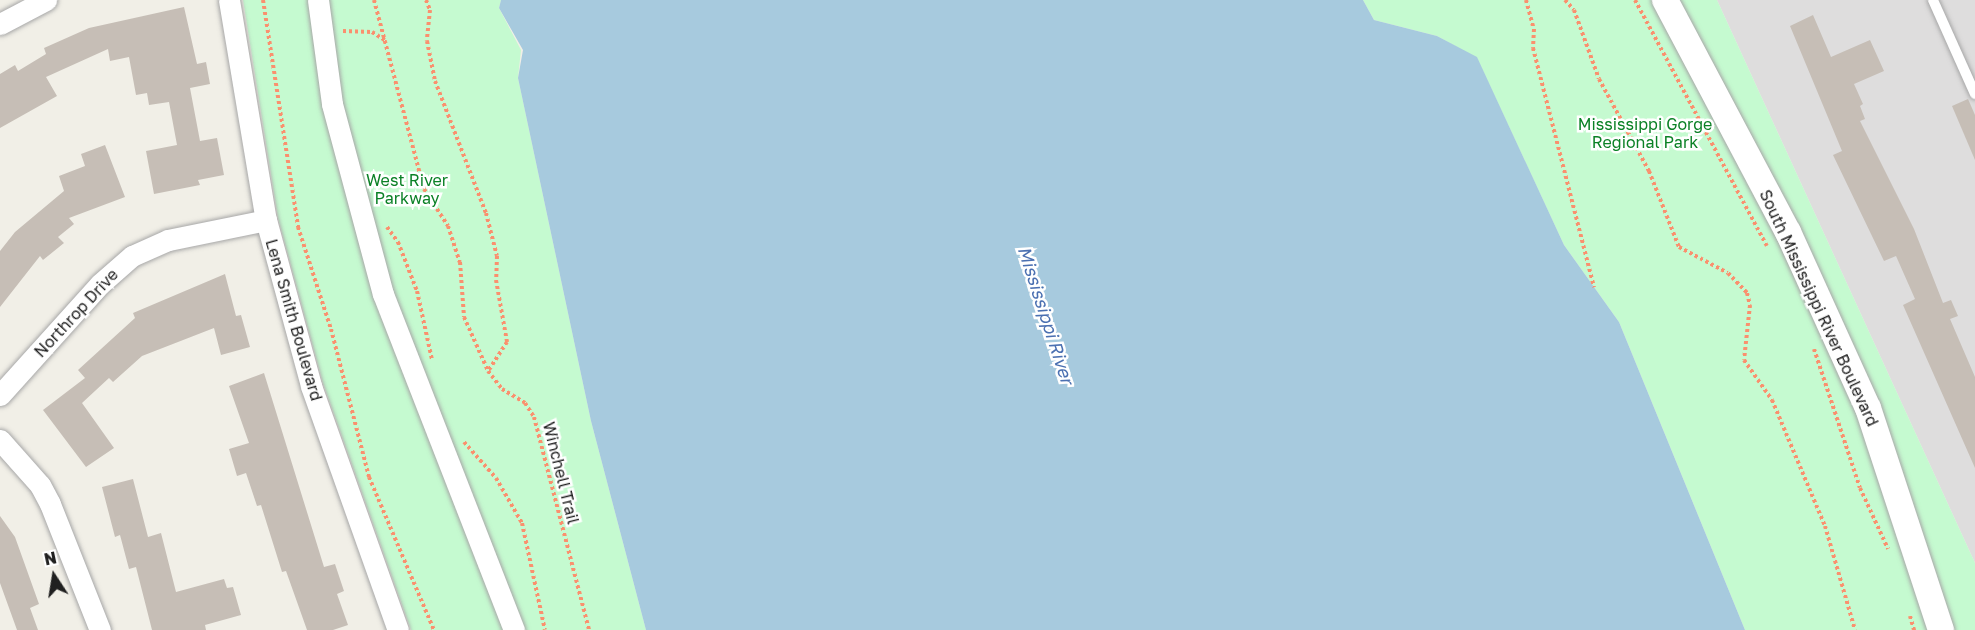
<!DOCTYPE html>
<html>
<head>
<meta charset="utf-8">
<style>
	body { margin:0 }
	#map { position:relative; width:1975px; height:630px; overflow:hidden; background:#f1efe7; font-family:"Golos Text",sans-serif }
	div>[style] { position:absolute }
	.residential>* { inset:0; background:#dedddd }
	.park>* { inset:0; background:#c5fad0 }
	.water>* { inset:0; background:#a7cade }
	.building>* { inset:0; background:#c6beb6 }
	.path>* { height:4px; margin-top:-2px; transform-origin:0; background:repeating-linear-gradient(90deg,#fa906e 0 3px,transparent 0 6px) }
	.roads { filter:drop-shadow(0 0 2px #a7a7a7) drop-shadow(0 0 2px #a7a7a7) }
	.service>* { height:10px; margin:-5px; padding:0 5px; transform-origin:5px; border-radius:5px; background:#fff }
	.minor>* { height:21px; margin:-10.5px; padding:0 10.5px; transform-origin:10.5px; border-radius:10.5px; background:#fff }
	.tertiary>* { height:26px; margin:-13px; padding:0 13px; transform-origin:13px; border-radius:13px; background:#fff }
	span { translate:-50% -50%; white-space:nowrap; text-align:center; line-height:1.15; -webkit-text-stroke:5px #fff; paint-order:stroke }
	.park-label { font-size:16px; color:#0b8126 }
	.street-label { font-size:16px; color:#202020 }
	.water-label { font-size:18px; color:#4b70b1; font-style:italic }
	.north { position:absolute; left:24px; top:546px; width:60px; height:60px; -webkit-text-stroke:4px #fff; paint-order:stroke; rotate:348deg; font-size:16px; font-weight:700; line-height:24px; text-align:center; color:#202020 }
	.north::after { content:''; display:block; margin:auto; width:21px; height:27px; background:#202020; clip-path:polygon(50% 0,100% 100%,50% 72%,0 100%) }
</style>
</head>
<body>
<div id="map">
	<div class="residential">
		<div style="clip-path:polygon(1717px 0,1975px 0,1975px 563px)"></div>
	</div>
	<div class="park">
		<div style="clip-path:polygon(243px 0,501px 0,499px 8px,521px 50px,518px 78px,591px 421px,646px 630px,411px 630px,323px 383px,278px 218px)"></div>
		<div style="clip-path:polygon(1363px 0,1717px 0,1975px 563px,1975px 630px,1745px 630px,1619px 322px,1564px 245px,1477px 58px,1437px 36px,1374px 20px)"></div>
	</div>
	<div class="water">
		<div style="clip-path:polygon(501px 0,1363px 0,1374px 20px,1437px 36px,1477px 57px,1564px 245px,1619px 322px,1745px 630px,646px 630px,591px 421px,518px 78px,523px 50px,499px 8px)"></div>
	</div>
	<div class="building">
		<div style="clip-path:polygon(184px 7px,197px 64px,206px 62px,210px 84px,190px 88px,200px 141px,217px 138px,224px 175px,198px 180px,200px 185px,154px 194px,146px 151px,177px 145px,169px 102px,149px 105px,147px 93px,136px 95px,129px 57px,110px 61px,108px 49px,46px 77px,57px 96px,0 128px,0 74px,15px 65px,18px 71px,46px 54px,44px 48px,89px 28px)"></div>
		<div style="clip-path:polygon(1813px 15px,1831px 57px,1870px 40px,1884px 71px,1854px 84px,1863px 104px,1860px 106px,1865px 119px,1860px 121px,1914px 229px,1943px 303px,1951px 300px,1958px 316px,1950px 319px,1975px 377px,1975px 468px,1903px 305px,1915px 299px,1896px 256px,1884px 261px,1833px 155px,1842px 151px,1790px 26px)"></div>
		<div style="clip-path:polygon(1968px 99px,1975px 115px,1975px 160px,1952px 106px)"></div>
		<div style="clip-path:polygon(105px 145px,125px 197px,69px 218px,74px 224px,58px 237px,64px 243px,43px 260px,40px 256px,0 307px,0 251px,15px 232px,64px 191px,59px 176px,85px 166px,81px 154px)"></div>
		<div style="clip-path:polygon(225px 274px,236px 316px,241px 315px,250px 347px,221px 355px,214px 328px,142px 356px,113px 382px,109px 378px,82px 403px,114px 448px,86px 467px,43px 410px,85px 378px,78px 370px,135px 318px,133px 313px)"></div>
		<div style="clip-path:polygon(264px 373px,324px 567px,335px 564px,344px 591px,337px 594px,348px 625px,333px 630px,307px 630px,286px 571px,282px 572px,261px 505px,257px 506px,246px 473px,237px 476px,229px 449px,249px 443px,229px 386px)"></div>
		<div style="clip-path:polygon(133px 479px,148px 537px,161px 533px,176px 592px,224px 579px,227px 588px,233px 587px,241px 615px,205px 625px,206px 630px,152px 630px,136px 567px,129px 569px,120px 535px,115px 537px,102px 487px)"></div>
		<div style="clip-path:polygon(0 516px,15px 537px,39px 604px,30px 608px,38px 630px,17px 630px,0 583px)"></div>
	</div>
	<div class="path">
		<div style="left:263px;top:0;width:230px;rotate:81.2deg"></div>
		<div style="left:298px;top:227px;width:107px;rotate:72.1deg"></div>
		<div style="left:331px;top:329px;width:153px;rotate:75.6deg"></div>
		<div style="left:369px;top:477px;width:166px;rotate:67deg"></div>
		<div style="left:374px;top:0;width:196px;rotate:75.2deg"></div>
		<div style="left:424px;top:189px;width:44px;rotate:57deg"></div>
		<div style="left:448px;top:226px;width:38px;rotate:72deg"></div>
		<div style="left:460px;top:262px;width:55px;rotate:85.8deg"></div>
		<div style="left:464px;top:317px;width:59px;rotate:66deg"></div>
		<div style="left:488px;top:371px;width:23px;rotate:52deg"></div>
		<div style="left:502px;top:389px;width:27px;rotate:31deg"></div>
		<div style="left:525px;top:403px;width:17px;rotate:57deg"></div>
		<div style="left:534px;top:417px;width:220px;rotate:75.5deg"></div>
		<div style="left:426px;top:0;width:11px;rotate:68deg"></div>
		<div style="left:430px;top:10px;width:31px;rotate:96deg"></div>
		<div style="left:427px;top:41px;width:41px;rotate:78.7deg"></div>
		<div style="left:435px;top:81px;width:142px;rotate:68.9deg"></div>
		<div style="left:486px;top:213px;width:44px;rotate:75.7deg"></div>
		<div style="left:497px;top:256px;width:24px;rotate:92deg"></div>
		<div style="left:496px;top:280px;width:63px;rotate:79.9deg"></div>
		<div style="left:507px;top:342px;width:33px;rotate:123deg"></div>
		<div style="left:1526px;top:0;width:30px;rotate:75deg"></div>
		<div style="left:1534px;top:29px;width:19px;rotate:93deg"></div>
		<div style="left:1533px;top:48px;width:247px;rotate:75.7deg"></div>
		<div style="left:1565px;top:0;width:13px;rotate:48deg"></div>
		<div style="left:1574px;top:10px;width:73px;rotate:70.1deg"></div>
		<div style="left:1599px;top:79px;width:105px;rotate:61.5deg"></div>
		<div style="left:1649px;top:171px;width:82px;rotate:68.5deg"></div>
		<div style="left:1679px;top:247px;width:55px;rotate:28deg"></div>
		<div style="left:1728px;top:273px;width:28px;rotate:46deg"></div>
		<div style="left:1747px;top:293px;width:12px;rotate:76deg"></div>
		<div style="left:1750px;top:305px;width:55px;rotate:96.2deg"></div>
		<div style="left:1744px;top:360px;width:49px;rotate:55deg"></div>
		<div style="left:1772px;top:400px;width:137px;rotate:67.2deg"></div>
		<div style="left:1825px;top:526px;width:108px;rotate:73.9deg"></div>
		<div style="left:1635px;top:0;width:279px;rotate:61.8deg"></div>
		<div style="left:343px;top:31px;width:29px;rotate:2deg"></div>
		<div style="left:372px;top:32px;width:15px;rotate:32deg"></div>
		<div style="left:387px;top:227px;width:19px;rotate:54deg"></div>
		<div style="left:398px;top:242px;width:53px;rotate:68.8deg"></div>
		<div style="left:417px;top:291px;width:71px;rotate:77.7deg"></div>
		<div style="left:1814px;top:349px;width:146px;rotate:71.7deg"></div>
		<div style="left:1860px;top:488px;width:67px;rotate:65.3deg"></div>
		<div style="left:464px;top:442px;width:48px;rotate:48.4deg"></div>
		<div style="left:496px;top:478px;width:52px;rotate:60deg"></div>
		<div style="left:522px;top:523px;width:109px;rotate:77.9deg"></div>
		<div style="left:1910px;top:616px;width:15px;rotate:74deg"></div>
	</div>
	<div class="roads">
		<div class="service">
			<div style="left:1933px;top:0;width:103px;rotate:65.9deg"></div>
		</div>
		<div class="minor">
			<div style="left:229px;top:0;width:223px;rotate:80.5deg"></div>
			<div style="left:266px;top:220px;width:172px;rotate:74.8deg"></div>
			<div style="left:311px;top:386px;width:259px;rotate:70.4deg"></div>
			<div style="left:318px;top:0;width:105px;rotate:82.3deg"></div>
			<div style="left:332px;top:104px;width:197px;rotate:75deg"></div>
			<div style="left:383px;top:294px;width:361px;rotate:68.7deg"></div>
			<div style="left:0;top:24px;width:52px;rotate:-27.6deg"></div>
			<div style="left:0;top:395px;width:149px;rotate:-48deg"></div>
			<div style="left:100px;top:284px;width:43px;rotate:-41.2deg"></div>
			<div style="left:132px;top:256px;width:39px;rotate:-24deg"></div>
			<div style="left:168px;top:240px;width:100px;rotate:-11.5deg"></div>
			<div style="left:0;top:440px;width:60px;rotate:48.4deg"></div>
			<div style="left:40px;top:485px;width:21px;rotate:62deg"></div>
			<div style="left:50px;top:504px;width:136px;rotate:68.4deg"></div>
		</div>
		<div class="tertiary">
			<div style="left:1665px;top:0;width:263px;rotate:62.1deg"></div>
			<div style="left:1788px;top:232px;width:193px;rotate:65.6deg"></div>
			<div style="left:1868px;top:408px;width:234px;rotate:71.8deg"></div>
		</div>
	</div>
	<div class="park-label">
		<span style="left:1645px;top:133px">Mississippi Gorge<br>Regional Park</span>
		<span style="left:407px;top:189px">West River<br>Parkway</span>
	</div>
	<div class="street-label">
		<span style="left:1819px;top:308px;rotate:65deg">South Mississippi River Boulevard</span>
		<span style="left:76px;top:313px;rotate:-47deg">Northrop Drive</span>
		<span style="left:294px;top:320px;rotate:74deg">Lena Smith Boulevard</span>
		<span style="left:561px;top:473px;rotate:76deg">Winchell Trail</span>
	</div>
	<div class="water-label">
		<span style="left:1046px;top:315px;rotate:72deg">Mississippi River</span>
	</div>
	<div class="north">N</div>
</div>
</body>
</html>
